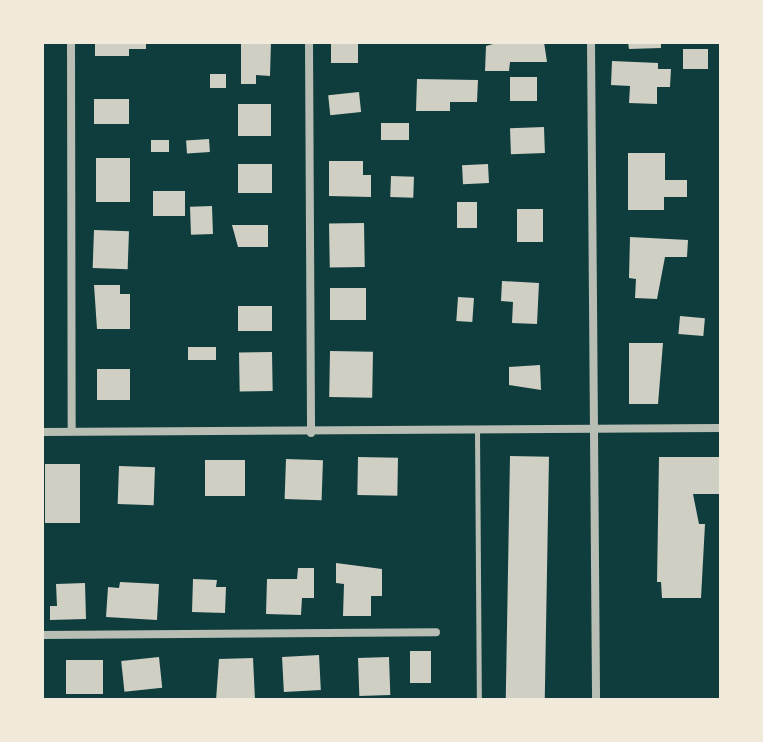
<!DOCTYPE html>
<html>
<head>
<meta charset="utf-8">
<style>
	body { margin:0 }
	#map { position:relative; width:763px; height:742px; overflow:hidden; background:#0f3d3e; font-family:"DejaVu Sans",sans-serif }
	div>[style] { position:absolute }
	.building>* { inset:0; background:#cfcfc3; transform-origin:0 0 }
	.service>* { height:5px; margin:-2.5px; padding:0 2.5px; transform-origin:2.5px; border-radius:2.5px; background:#b8beb3 }
	.minor>* { height:8px; margin:-4px; padding:0 4px; transform-origin:4px; border-radius:4px; background:#b8beb3 }
	span { translate:-50% -50%; white-space:nowrap; text-align:center; line-height:1.15; -webkit-text-stroke:6px #f1e9da; paint-order:stroke }
	.frame { position:absolute; inset:0; border:44px solid #f1e9da; pointer-events:none }
</style>
</head>
<body>
<div id="map">
	<div class="building">
		<div style="clip-path:polygon(95px 42px,146px 42px,146px 49px,129px 49px,129px 56px,95px 56px)"></div>
		<div style="clip-path:polygon(241px 42px,271px 42px,270px 76px,256px 75px,256px 84px,241px 84px)"></div>
		<div style="left:331px;top:42px;width:27px;height:21px"></div>
		<div style="clip-path:polygon(500px 42px,544px 42px,547px 62px,510px 62px,509px 71px,485px 71px,486px 46px)"></div>
		<div style="clip-path:polygon(628px 42px,661px 42px,661px 48px,629px 49px)"></div>
		<div style="left:683px;top:49px;width:25px;height:20px"></div>
		<div style="clip-path:polygon(612px 61px,658px 63px,658px 69px,671px 69px,670px 87px,657px 87px,657px 104px,629px 103px,630px 86px,611px 85px)"></div>
		<div style="left:210px;top:74px;width:16px;height:14px"></div>
		<div style="left:510px;top:77px;width:27px;height:24px"></div>
		<div style="clip-path:polygon(417px 79px,478px 80px,477px 102px,450px 102px,450px 111px,416px 111px)"></div>
		<div style="left:359px;top:92px;width:20px;height:31px;rotate:84deg"></div>
		<div style="left:94px;top:99px;width:35px;height:25px"></div>
		<div style="left:238px;top:104px;width:33px;height:32px"></div>
		<div style="left:381px;top:123px;width:28px;height:17px"></div>
		<div style="left:544px;top:127px;width:26px;height:34px;rotate:88deg"></div>
		<div style="left:209px;top:139px;width:13px;height:23px;rotate:86deg"></div>
		<div style="left:151px;top:140px;width:18px;height:12px"></div>
		<div style="clip-path:polygon(628px 153px,665px 153px,665px 180px,687px 180px,687px 197px,664px 197px,664px 210px,628px 210px)"></div>
		<div style="left:96px;top:158px;width:34px;height:44px"></div>
		<div style="clip-path:polygon(329px 161px,363px 161px,363px 175px,371px 175px,371px 197px,329px 196px)"></div>
		<div style="left:238px;top:164px;width:34px;height:29px"></div>
		<div style="left:488px;top:164px;width:19px;height:26px;rotate:87deg"></div>
		<div style="left:391px;top:176px;width:23px;height:21px;rotate:2deg"></div>
		<div style="left:153px;top:191px;width:32px;height:25px"></div>
		<div style="left:457px;top:202px;width:20px;height:26px"></div>
		<div style="left:212px;top:206px;width:28px;height:22px;rotate:88deg"></div>
		<div style="left:517px;top:209px;width:26px;height:33px"></div>
		<div style="left:364px;top:223px;width:44px;height:35px;rotate:89deg"></div>
		<div style="clip-path:polygon(232px 225px,268px 225px,268px 247px,238px 247px)"></div>
		<div style="left:94px;top:230px;width:35px;height:38px;rotate:2deg"></div>
		<div style="clip-path:polygon(630px 237px,688px 240px,687px 257px,665px 257px,657px 299px,635px 298px,636px 279px,629px 278px)"></div>
		<div style="clip-path:polygon(502px 281px,539px 283px,537px 324px,512px 323px,513px 302px,501px 301px)"></div>
		<div style="clip-path:polygon(94px 285px,120px 285px,120px 294px,130px 294px,130px 329px,97px 329px)"></div>
		<div style="left:366px;top:288px;width:32px;height:36px;rotate:90deg"></div>
		<div style="left:458px;top:297px;width:16px;height:24px;rotate:4deg"></div>
		<div style="left:238px;top:306px;width:34px;height:25px"></div>
		<div style="left:680px;top:316px;width:25px;height:18px;rotate:5deg"></div>
		<div style="clip-path:polygon(629px 343px,663px 343px,658px 404px,629px 404px)"></div>
		<div style="left:188px;top:347px;width:28px;height:13px"></div>
		<div style="left:330px;top:351px;width:43px;height:46px;rotate:1deg"></div>
		<div style="left:272px;top:352px;width:39px;height:33px;rotate:89deg"></div>
		<div style="clip-path:polygon(540px 365px,541px 390px,509px 385px,509px 367px)"></div>
		<div style="left:97px;top:369px;width:33px;height:31px"></div>
		<div style="left:510px;top:456px;width:39px;height:244px;rotate:1deg"></div>
		<div style="left:358px;top:457px;width:40px;height:38px;rotate:1deg"></div>
		<div style="clip-path:polygon(659px 457px,721px 457px,721px 494px,693px 494px,699px 524px,705px 524px,701px 598px,662px 598px,661px 582px,657px 582px)"></div>
		<div style="left:286px;top:459px;width:37px;height:40px;rotate:2deg"></div>
		<div style="left:245px;top:460px;width:36px;height:40px;rotate:90deg"></div>
		<div style="left:45px;top:464px;width:35px;height:59px"></div>
		<div style="left:119px;top:466px;width:36px;height:38px;rotate:2deg"></div>
		<div style="clip-path:polygon(336px 563px,382px 569px,382px 596px,371px 596px,371px 616px,343px 616px,344px 584px,336px 583px)"></div>
		<div style="clip-path:polygon(298px 568px,314px 568px,314px 598px,302px 598px,301px 615px,266px 614px,267px 579px,297px 579px)"></div>
		<div style="clip-path:polygon(193px 579px,217px 580px,216px 587px,226px 587px,225px 613px,192px 612px)"></div>
		<div style="clip-path:polygon(120px 582px,159px 584px,157px 620px,106px 617px,108px 587px,119px 588px)"></div>
		<div style="clip-path:polygon(85px 583px,86px 619px,50px 620px,50px 606px,57px 606px,56px 584px)"></div>
		<div style="left:410px;top:651px;width:21px;height:32px"></div>
		<div style="left:319px;top:655px;width:35px;height:37px;rotate:87deg"></div>
		<div style="left:159px;top:657px;width:31px;height:38px;rotate:84deg"></div>
		<div style="left:389px;top:657px;width:38px;height:31px;rotate:88deg"></div>
		<div style="clip-path:polygon(253px 658px,255px 700px,216px 700px,219px 659px)"></div>
		<div style="left:66px;top:660px;width:37px;height:34px"></div>
	</div>
	<div class="service">
		<div style="left:477px;top:431px;width:269px;rotate:89.6deg"></div>
		<div style="left:721px;top:519px;width:65px;rotate:90deg"></div>
	</div>
	<div class="minor">
		<div style="left:71px;top:42px;width:389px;rotate:89.9deg"></div>
		<div style="left:309px;top:42px;width:391px;rotate:89.7deg"></div>
		<div style="left:591px;top:42px;width:658px;rotate:89.56deg"></div>
		<div style="left:42px;top:432px;width:679px;rotate:-0.34deg"></div>
		<div style="left:42px;top:635px;width:394px;rotate:-0.4deg"></div>
	</div>
	<div class="frame"></div>
</div>
</body>
</html>
